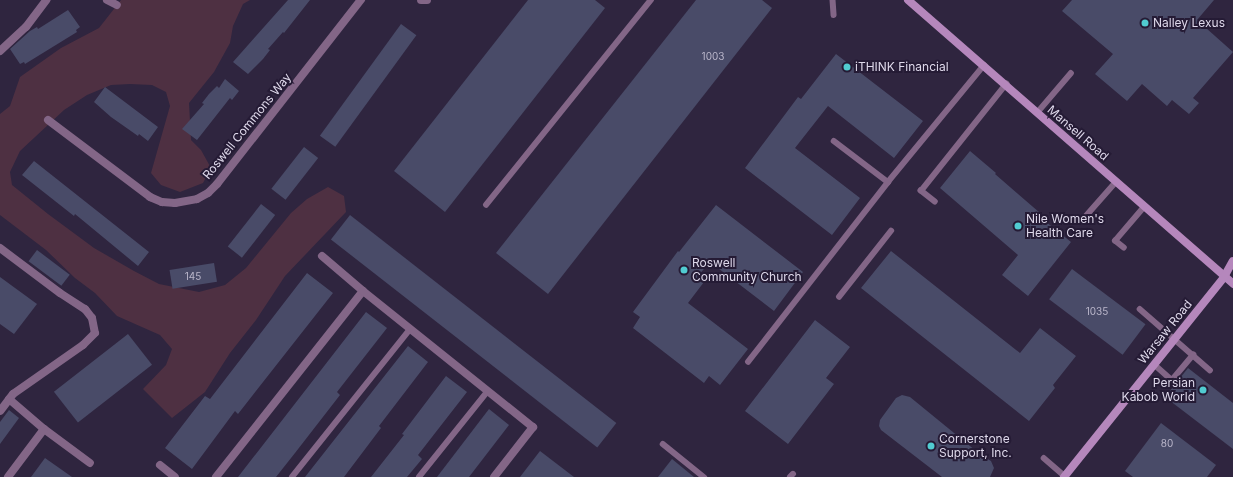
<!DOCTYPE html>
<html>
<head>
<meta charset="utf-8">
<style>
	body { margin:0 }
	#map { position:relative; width:1233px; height:477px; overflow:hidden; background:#2f253f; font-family:Inter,sans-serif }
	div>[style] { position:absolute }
	.green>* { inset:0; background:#4e3042 }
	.building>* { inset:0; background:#494b68; transform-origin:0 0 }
	.lane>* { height:5.5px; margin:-2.75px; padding:0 2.75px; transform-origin:2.75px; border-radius:2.75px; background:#836687 }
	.street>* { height:8px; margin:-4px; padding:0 4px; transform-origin:4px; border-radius:4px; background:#836687 }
	.secondary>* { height:8px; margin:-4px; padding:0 4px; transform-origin:4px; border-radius:4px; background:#b587bc }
	.dots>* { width:11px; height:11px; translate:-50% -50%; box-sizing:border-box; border:2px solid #251b35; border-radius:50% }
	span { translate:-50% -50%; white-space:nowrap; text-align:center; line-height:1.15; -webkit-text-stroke:4px #251b35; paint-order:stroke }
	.number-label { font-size:10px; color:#bab6ca }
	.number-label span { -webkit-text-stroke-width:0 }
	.poi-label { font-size:12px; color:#dfd9eb }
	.left { translate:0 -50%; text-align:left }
	.right { translate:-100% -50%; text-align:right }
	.street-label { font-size:12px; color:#dfd9eb }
</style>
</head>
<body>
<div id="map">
	<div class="green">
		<div style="clip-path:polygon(121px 0,250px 0,243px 4px,233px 26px,230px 43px,214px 72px,189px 103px,191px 140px,201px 150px,211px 168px,203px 183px,180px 192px,161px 185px,151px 173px,170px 106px,166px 92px,152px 85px,130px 84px,111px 85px,87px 95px,64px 110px,20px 151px,10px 172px,12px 185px,48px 214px,94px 248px,134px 271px,159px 284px,199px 292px,225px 285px,246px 268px,291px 213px,307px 199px,328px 187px,344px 196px,346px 212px,285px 276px,256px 320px,230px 353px,205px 392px,172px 418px,143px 389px,166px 365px,172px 349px,160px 335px,117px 316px,95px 293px,75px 278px,46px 250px,0 215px,0 114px,10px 106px,20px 77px,61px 48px,99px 28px)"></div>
	</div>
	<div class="building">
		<div style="clip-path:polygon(288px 0,310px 0,284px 33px,283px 32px,268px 49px,270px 50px,263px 59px,248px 74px,233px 62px)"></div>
		<div style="clip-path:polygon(528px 0,595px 0,605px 8px,445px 212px,394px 171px)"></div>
		<div style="clip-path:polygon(696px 0,762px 0,772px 8px,548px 294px,496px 253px)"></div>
		<div style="clip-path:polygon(1072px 0,1214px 0,1197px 20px,1233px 52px,1193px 98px,1199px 103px,1189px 114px,1172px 100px,1167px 106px,1142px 84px,1127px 101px,1095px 74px,1113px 54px,1062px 11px)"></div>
		<div style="clip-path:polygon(68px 10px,80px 27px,76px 30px,77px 32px,25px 64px,24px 62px,20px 64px,10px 49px,30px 31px,37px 27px,38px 29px)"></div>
		<div style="left:401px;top:24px;width:19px;height:138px;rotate:36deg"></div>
		<div style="clip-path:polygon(836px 54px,923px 121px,894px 158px,828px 106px,795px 148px,860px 198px,832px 235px,745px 168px,798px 97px,801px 99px)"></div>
		<div style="clip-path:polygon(225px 79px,239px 91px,232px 100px,230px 98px,197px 140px,182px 129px,204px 104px,202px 103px,209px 94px,217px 86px,219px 88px)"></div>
		<div style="clip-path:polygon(105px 87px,158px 127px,148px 141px,139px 134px,138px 136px,111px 117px,94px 102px)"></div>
		<div style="left:304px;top:147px;width:18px;height:53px;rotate:38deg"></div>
		<div style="clip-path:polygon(970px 151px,996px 173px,995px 174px,1047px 219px,1045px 221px,1071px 242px,1028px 296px,1002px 275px,1018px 255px,940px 188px)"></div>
		<div style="clip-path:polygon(34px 161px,149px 252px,138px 266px,75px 214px,74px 216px,22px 175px)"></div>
		<div style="left:261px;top:204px;width:18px;height:54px;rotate:38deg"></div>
		<div style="clip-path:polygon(716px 205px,803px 272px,774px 311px,710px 262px,697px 277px,704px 282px,688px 303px,748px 349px,720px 385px,709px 376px,704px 383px,633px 328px,640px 317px,633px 312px,678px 251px,679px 252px)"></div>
		<div style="left:350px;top:215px;width:338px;height:31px;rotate:38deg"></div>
		<div style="left:37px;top:250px;width:41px;height:14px;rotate:37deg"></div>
		<div style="clip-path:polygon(891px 251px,1020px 353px,1040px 328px,1076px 356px,1053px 385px,1055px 388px,1029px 421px,861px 288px)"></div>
		<div style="left:214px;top:263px;width:19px;height:45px;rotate:81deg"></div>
		<div style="left:1072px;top:269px;width:92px;height:38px;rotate:37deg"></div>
		<div style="clip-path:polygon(307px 273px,333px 293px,238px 414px,235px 411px,192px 469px,165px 448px,205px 396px,210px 399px)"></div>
		<div style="clip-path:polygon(0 277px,37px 304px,14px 334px,0 324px)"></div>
		<div style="clip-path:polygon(366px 312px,387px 328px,337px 392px,340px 395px,295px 453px,276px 477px,238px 477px)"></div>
		<div style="clip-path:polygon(815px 320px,850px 347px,826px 378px,834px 384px,788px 444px,745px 411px)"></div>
		<div style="left:128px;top:334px;width:39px;height:94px;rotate:52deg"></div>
		<div style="clip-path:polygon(408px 346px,428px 362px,379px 426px,381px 428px,344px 477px,305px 477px)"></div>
		<div style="clip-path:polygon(1188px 368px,1233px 403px,1233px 449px,1165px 397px)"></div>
		<div style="clip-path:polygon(446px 376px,467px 392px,418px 455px,422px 459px,407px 477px,371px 477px,404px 435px,402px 434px)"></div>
		<div style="clip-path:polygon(902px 395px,910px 397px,981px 455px,991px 461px,994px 468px,990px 477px,942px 477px,881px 430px,879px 426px,880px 420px,896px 398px)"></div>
		<div style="clip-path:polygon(489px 409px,509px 425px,469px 477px,437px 477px)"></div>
		<div style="clip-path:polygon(9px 410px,19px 418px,0 444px,0 422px)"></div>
		<div style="clip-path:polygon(1161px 423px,1216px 465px,1207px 477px,1133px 477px,1125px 471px)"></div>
		<div style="clip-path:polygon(540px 451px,574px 477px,520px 477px)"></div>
		<div style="clip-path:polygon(45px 458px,72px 477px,31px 477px)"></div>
		<div style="clip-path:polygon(672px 459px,694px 477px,658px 477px)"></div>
	</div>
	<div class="lane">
		<div style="left:833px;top:0;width:15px;rotate:86deg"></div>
		<div style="left:1037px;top:113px;width:52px;rotate:-49.6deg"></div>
		<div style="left:834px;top:141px;width:68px;rotate:37.2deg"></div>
		<div style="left:935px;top:202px;width:18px;rotate:-142deg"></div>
		<div style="left:921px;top:191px;width:137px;rotate:-51.5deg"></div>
		<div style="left:486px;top:205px;width:263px;rotate:-51.2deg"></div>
		<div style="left:1085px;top:217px;width:47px;rotate:-48.5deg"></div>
		<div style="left:1124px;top:248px;width:11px;rotate:-142deg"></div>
		<div style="left:1115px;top:241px;width:45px;rotate:-49.5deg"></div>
		<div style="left:839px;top:297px;width:84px;rotate:-51.8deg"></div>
		<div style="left:1140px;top:309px;width:93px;rotate:41.1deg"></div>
		<div style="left:748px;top:362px;width:228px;rotate:-52.1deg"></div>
		<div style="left:888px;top:182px;width:151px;rotate:-50.6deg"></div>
		<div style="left:1154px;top:364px;width:24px;rotate:42deg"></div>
		<div style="left:1172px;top:380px;width:33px;rotate:-50deg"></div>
		<div style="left:663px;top:444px;width:53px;rotate:38.8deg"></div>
		<div style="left:1044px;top:458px;width:28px;rotate:41deg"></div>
		<div style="left:292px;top:477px;width:189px;rotate:-51.4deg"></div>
		<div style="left:419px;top:477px;width:110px;rotate:-51.3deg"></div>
		<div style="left:790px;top:477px;width:4px;rotate:-45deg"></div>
	</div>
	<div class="street">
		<div style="left:107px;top:0;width:11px;rotate:27deg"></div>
		<div style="left:421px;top:0;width:6px"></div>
		<div style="left:0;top:51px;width:35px;rotate:-43deg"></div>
		<div style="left:26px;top:27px;width:34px;rotate:-53deg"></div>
		<div style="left:48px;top:120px;width:128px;rotate:37deg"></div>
		<div style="left:150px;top:197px;width:13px;rotate:23deg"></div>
		<div style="left:162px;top:202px;width:13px;rotate:4deg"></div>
		<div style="left:175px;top:203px;width:22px;rotate:-10deg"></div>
		<div style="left:197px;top:199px;width:13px;rotate:-29deg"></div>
		<div style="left:208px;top:193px;width:13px;rotate:-45deg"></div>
		<div style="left:217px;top:184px;width:234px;rotate:-52deg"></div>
		<div style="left:0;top:248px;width:75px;rotate:36.9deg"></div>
		<div style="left:60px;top:293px;width:30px;rotate:33deg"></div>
		<div style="left:85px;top:309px;width:11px;rotate:52deg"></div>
		<div style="left:92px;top:318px;width:15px;rotate:79deg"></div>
		<div style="left:95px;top:333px;width:17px;rotate:135deg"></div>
		<div style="left:83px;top:345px;width:85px;rotate:145deg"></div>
		<div style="left:13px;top:394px;width:21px;rotate:127deg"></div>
		<div style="left:322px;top:256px;width:54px;rotate:40.5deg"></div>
		<div style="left:9px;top:399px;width:46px;rotate:40.6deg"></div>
		<div style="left:44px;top:429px;width:57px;rotate:36.5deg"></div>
		<div style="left:160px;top:465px;width:19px;rotate:39deg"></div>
		<div style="left:8px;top:477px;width:60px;rotate:-53.1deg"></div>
		<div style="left:216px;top:477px;width:237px;rotate:-51.7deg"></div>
		<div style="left:363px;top:291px;width:218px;rotate:38.7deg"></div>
		<div style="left:533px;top:427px;width:63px;rotate:128deg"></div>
	</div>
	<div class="secondary">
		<div style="left:908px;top:0;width:432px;rotate:41.1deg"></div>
		<div style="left:1064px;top:477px;width:256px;rotate:-51.3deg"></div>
		<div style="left:1224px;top:277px;width:18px;rotate:-61deg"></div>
	</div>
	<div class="dots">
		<div style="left:1145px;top:23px;background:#51ccd1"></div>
		<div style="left:847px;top:67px;background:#51ccd1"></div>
		<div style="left:1018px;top:226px;background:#51ccd1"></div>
		<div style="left:684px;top:270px;background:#51ccd1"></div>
		<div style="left:1203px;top:390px;background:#51ccd1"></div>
		<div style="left:931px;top:446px;background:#51ccd1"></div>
	</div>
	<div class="number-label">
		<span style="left:713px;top:57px">1003</span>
		<span style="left:193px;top:277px">145</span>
		<span style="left:1097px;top:312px">1035</span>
		<span style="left:1167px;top:444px">80</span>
	</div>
	<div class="poi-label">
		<span class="left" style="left:1153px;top:23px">Nalley Lexus</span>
		<span class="left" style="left:855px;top:67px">iTHINK Financial</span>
		<span class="left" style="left:1026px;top:226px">Nile Women's<br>Health Care</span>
		<span class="left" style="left:692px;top:270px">Roswell<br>Community Church</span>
		<span class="right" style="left:1195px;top:390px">Persian<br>Kabob World</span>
		<span class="left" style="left:939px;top:446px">Cornerstone<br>Support, Inc.</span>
	</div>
	<div class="street-label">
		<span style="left:247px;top:126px;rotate:-51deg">Roswell Commons Way</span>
		<span style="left:1078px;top:133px;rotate:41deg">Mansell Road</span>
		<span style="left:1165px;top:332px;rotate:-51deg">Warsaw Road</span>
	</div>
</div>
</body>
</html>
